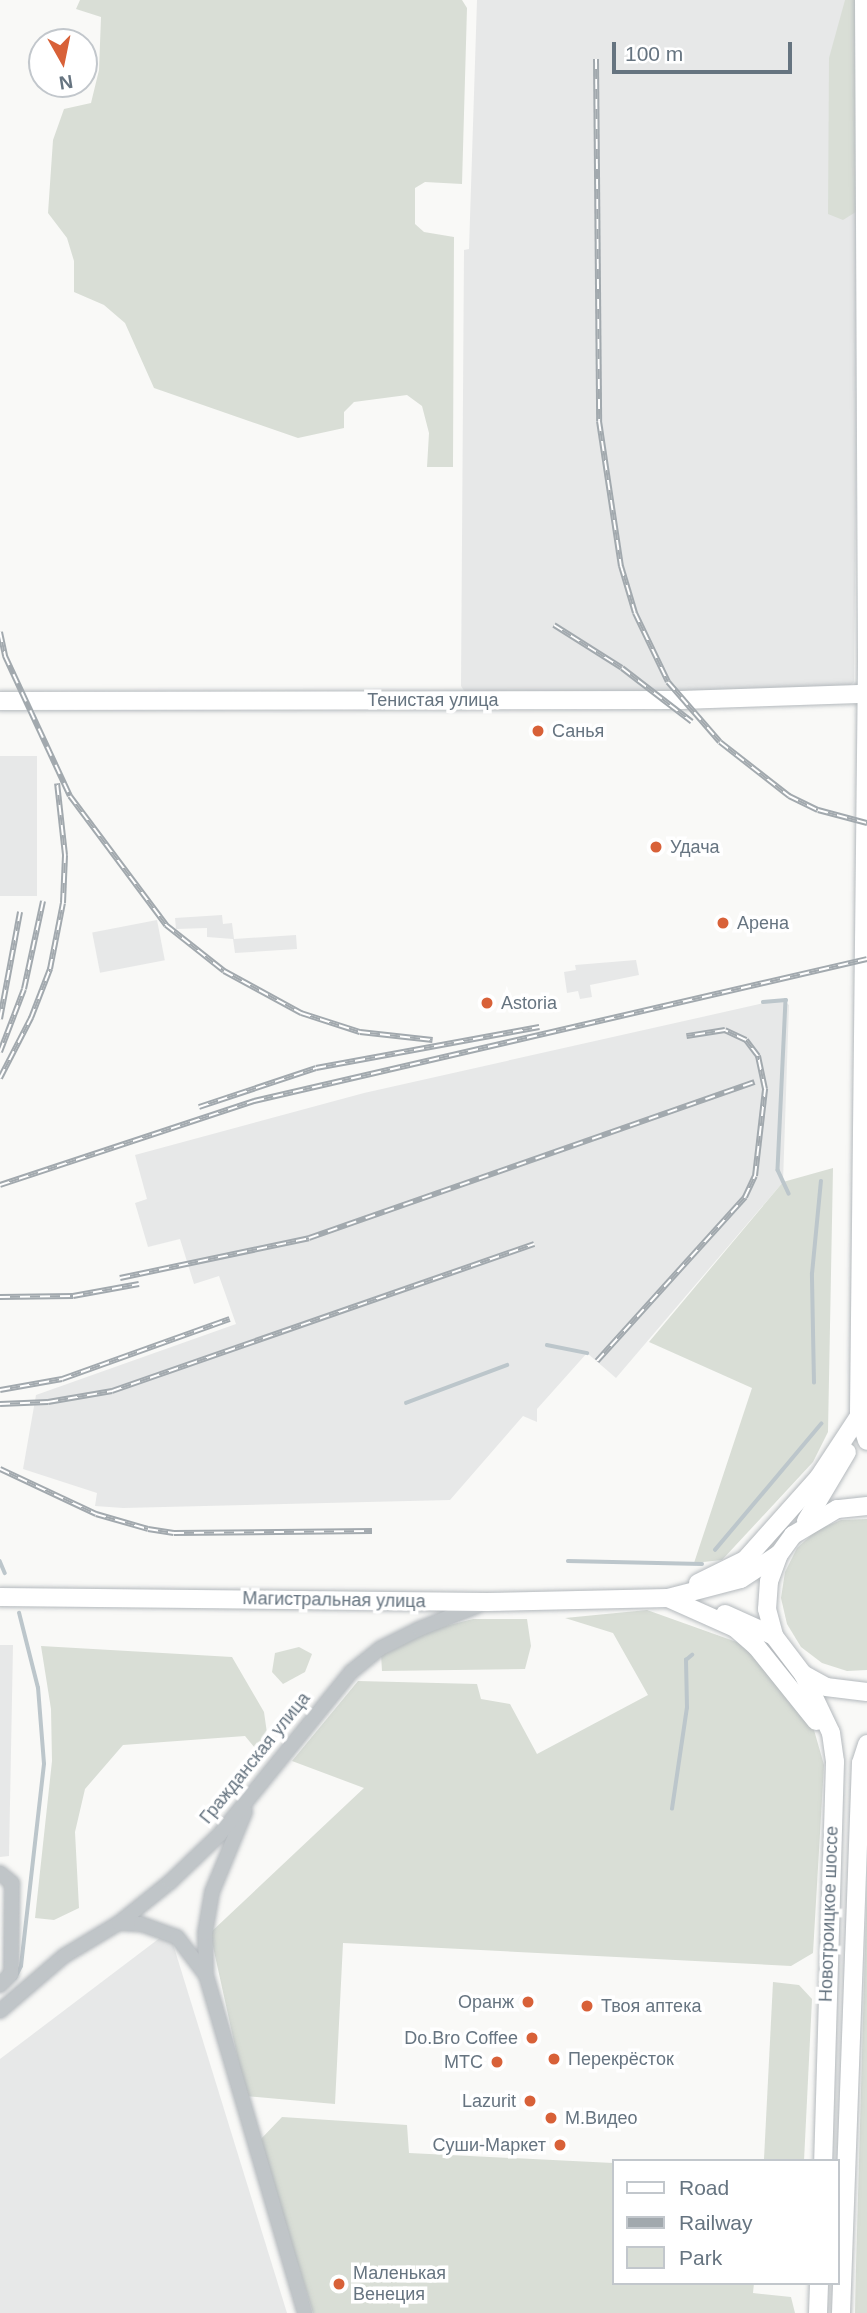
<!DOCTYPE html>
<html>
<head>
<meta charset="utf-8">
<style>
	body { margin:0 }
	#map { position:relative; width:867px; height:2313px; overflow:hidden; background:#f9f9f7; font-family:Helvetica,sans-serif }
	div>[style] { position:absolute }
	.built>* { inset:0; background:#e7e8e8; transform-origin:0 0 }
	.green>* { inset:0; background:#d9ded6 }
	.stream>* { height:3.5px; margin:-1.75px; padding:0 1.75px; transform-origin:1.75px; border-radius:1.75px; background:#bcc6cb }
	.roads { filter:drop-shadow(0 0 2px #b4b9bd) drop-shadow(0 0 2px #b4b9bd) }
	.minor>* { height:14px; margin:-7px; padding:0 7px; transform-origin:7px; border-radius:7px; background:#c0c5c8 }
	.major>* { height:18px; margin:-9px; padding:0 9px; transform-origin:9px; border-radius:9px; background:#fff }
	.rail>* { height:6px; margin-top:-3px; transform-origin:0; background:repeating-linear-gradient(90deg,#fff 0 10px,#a2a9ae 0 20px); box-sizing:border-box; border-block:2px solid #a2a9ae }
	.dots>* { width:19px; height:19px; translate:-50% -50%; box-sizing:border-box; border:4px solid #fff; border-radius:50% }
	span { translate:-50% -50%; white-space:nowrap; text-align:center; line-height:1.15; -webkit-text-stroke:7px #fff; paint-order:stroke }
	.street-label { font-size:18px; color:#667480 }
	.poi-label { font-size:18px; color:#667480 }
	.left { translate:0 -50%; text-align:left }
	.right { translate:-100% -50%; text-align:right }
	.legend { position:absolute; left:612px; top:2159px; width:228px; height:126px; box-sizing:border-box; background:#fff; border:2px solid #c2c7cc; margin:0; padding:9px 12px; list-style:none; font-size:21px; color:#667480 }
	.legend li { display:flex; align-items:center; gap:14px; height:35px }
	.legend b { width:35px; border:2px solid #c2c7cc }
	.north { position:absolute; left:28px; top:28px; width:70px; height:70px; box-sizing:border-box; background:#fff; border:2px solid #c2c7cc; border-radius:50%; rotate:171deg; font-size:19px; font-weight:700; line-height:28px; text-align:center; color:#667480 }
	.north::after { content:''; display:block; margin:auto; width:24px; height:32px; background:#d86138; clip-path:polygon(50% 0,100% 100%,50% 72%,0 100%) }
	.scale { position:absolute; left:612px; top:42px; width:180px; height:32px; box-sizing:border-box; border:4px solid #667480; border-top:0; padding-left:9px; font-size:21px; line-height:24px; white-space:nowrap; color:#667480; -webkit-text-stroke:5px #fff; paint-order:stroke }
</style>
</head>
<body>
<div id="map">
	<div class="built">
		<div style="clip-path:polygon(477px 0,861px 0,854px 682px,842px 693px,467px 695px,461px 686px,464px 250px,469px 249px)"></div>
		<div style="left:0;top:756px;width:37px;height:140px"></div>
		<div style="clip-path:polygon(222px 915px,223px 924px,232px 923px,234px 939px,296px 935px,297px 949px,235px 953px,233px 939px,207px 937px,207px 928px,176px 929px,175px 918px)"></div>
		<div style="left:157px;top:920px;width:41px;height:66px;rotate:79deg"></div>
		<div style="clip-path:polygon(636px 960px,639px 975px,590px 985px,592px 997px,580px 999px,578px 991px,567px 993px,564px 972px,576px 970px,575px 965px)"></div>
		<div style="clip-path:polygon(782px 999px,789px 1005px,783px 1182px,616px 1378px,587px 1353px,537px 1409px,537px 1422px,523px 1416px,450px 1500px,123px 1508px,95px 1506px,97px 1493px,23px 1469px,36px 1395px,236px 1324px,219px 1276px,194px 1284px,180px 1239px,148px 1247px,135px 1203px,147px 1199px,135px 1155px,364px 1093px)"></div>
		<div style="clip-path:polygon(0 1645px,13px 1645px,9px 1856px,0 1857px)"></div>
		<div style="clip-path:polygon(169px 1931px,287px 2313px,0 2313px,0 2059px)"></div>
	</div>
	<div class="green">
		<div style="clip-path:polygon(80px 0,462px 0,467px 8px,462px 184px,425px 182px,415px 188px,415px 224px,424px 232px,454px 237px,453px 467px,427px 467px,429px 433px,422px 406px,407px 395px,354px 402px,344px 412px,344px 428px,298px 438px,154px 388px,125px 323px,104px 305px,74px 292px,74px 261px,67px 238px,48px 213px,53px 140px,64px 109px,91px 103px,99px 70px,101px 17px,76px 9px)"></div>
		<div style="clip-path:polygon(845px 0,857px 0,859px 210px,843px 220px,828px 214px,829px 58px)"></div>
		<div style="clip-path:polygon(833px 1168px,828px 1432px,813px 1462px,722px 1560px,694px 1563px,752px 1388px,649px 1342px,783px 1182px)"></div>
		<div style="clip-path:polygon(867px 1519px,867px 1670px,847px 1671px,822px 1663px,801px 1647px,787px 1624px,781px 1598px,785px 1572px,797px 1548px,817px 1530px,841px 1520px)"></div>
		<div style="clip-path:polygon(647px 1610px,745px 1645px,812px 1723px,824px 1765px,813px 1953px,791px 1966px,343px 1943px,335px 2104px,246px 2096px,210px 1933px,364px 1788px,292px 1761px,358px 1681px,477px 1684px,481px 1699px,510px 1704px,537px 1754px,648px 1695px,613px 1633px,565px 1618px)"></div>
		<div style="clip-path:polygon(473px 1619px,527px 1619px,531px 1646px,525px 1669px,382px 1671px,381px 1654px,426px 1631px)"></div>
		<div style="clip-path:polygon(41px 1646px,232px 1657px,264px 1712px,268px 1740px,255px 1748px,245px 1736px,123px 1745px,85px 1789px,75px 1832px,79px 1908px,54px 1920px,35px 1918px,52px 1761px,51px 1709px)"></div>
		<div style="clip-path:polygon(299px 1647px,312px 1654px,305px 1672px,283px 1684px,272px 1672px,275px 1653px)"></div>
		<div style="clip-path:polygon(867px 1878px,867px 2313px,855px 2313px,856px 2267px)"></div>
		<div style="clip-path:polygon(773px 1982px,799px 1985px,812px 1999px,804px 2161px,764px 2159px)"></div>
		<div style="clip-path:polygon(282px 2117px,407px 2125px,409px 2153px,613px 2163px,613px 2283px,754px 2283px,753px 2293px,791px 2297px,795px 2313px,313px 2313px,259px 2141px)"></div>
	</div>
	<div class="stream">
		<div style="left:763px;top:1002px;width:23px;rotate:-5deg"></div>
		<div style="left:786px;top:1000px;width:170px;rotate:92.7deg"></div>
		<div style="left:778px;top:1170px;width:26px;rotate:65deg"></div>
		<div style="left:547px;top:1345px;width:41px;rotate:11.3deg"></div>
		<div style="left:814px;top:1383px;width:109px;rotate:-91.1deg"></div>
		<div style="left:812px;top:1274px;width:93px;rotate:-84.5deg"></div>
		<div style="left:406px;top:1403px;width:108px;rotate:-20.6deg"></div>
		<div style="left:715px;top:1550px;width:165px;rotate:-49.9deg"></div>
		<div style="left:0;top:1561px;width:13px;rotate:67deg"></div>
		<div style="left:568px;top:1561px;width:134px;rotate:1.3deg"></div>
		<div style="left:672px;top:1809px;width:102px;rotate:-81.6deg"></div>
		<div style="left:687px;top:1708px;width:48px;rotate:-91.2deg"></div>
		<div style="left:686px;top:1660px;width:8px;rotate:-40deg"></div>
		<div style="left:15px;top:1978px;width:13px;rotate:-63deg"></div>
		<div style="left:21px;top:1966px;width:203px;rotate:-83.5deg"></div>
		<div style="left:44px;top:1764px;width:76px;rotate:-94.5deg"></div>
		<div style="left:38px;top:1688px;width:77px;rotate:-104.2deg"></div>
	</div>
	<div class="roads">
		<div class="minor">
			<div style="left:0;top:1873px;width:16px;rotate:40deg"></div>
			<div style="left:12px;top:1883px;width:91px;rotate:90.6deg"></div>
			<div style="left:11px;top:1974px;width:16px;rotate:135deg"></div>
			<div style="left:119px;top:1923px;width:22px;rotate:3deg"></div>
			<div style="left:141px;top:1924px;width:38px;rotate:20deg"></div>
			<div style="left:177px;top:1937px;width:48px;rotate:52.7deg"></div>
			<div style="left:206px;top:1975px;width:352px;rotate:73.7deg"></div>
			<div style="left:206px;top:1973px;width:40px;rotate:-91.4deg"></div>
			<div style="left:205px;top:1933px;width:42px;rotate:-80.3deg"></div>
			<div style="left:212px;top:1892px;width:87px;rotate:-67.6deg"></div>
			<div style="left:0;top:2011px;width:84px;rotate:-40.7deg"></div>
			<div style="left:64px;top:1956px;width:64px;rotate:-31deg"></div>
			<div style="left:119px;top:1923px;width:65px;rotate:-38.8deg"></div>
			<div style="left:170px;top:1882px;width:68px;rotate:-43.8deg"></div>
			<div style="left:219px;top:1835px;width:210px;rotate:-51deg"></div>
			<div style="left:351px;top:1672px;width:38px;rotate:-39deg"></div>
			<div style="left:381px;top:1648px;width:42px;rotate:-26.6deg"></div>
			<div style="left:419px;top:1629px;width:68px;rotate:-21.6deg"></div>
		</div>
		<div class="major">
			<div style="left:864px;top:0;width:661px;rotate:89.74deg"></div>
			<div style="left:867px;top:661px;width:755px;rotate:90.61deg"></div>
			<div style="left:859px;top:1416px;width:26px;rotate:72deg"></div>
			<div style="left:0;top:701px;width:681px;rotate:-0.08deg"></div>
			<div style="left:681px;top:700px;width:185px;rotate:-1.9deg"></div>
			<div style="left:867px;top:1506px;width:30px;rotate:174deg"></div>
			<div style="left:837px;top:1509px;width:51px;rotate:149.4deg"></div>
			<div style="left:793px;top:1535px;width:24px;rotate:126deg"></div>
			<div style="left:779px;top:1554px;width:29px;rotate:110deg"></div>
			<div style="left:769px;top:1581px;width:28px;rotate:94deg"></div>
			<div style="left:767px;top:1609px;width:28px;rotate:75deg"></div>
			<div style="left:774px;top:1636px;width:48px;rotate:52.7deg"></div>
			<div style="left:803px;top:1674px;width:26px;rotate:29deg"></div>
			<div style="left:826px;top:1687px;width:41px;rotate:7deg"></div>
			<div style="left:806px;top:1521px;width:80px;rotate:-59.3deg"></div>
			<div style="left:698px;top:1583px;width:52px;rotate:-26.1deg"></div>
			<div style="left:745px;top:1560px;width:111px;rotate:-48.3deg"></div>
			<div style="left:819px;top:1477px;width:73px;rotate:-56.7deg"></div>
			<div style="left:0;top:1597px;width:487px;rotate:0.6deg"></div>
			<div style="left:487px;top:1602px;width:181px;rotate:-1.3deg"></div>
			<div style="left:668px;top:1598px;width:75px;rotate:-14.6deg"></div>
			<div style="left:741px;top:1579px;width:45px;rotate:-33.3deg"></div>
			<div style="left:668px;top:1598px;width:73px;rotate:24.1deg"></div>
			<div style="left:735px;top:1628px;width:28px;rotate:41deg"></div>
			<div style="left:756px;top:1646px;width:96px;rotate:51.3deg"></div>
			<div style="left:725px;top:1614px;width:54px;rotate:24.2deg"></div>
			<div style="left:803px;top:1674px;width:65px;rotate:64.6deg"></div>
			<div style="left:831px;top:1733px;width:29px;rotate:82deg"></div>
			<div style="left:835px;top:1762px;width:399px;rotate:91.7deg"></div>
			<div style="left:818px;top:2313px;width:30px;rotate:-88deg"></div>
			<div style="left:841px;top:2313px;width:550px;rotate:-87.92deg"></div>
			<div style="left:861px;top:1763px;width:20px;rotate:-72deg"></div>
		</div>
	</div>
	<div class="rail">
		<div style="left:596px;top:59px;width:362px;rotate:89.5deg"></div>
		<div style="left:599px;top:421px;width:147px;rotate:81.4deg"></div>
		<div style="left:621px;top:566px;width:49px;rotate:73.4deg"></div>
		<div style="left:635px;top:613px;width:76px;rotate:64.4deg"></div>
		<div style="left:668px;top:682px;width:79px;rotate:49.1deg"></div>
		<div style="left:720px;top:742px;width:88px;rotate:38deg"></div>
		<div style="left:789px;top:796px;width:32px;rotate:26deg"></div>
		<div style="left:818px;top:810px;width:51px;rotate:14.9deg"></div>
		<div style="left:554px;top:625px;width:80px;rotate:32.3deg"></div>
		<div style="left:622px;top:668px;width:88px;rotate:37.6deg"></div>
		<div style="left:0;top:632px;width:25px;rotate:78deg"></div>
		<div style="left:5px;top:656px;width:154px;rotate:65.1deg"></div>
		<div style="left:70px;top:796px;width:161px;rotate:53.3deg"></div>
		<div style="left:166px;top:925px;width:74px;rotate:38.4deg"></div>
		<div style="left:224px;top:971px;width:88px;rotate:28.6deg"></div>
		<div style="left:301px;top:1013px;width:62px;rotate:17.9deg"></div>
		<div style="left:360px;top:1032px;width:73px;rotate:6.3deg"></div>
		<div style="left:0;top:1019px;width:109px;rotate:-79.4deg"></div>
		<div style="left:0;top:1052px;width:67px;rotate:-69.1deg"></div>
		<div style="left:24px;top:989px;width:90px;rotate:-77.8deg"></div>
		<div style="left:0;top:1078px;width:68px;rotate:-62.7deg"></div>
		<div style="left:31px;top:1018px;width:53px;rotate:-68.8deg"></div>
		<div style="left:50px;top:969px;width:67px;rotate:-78.9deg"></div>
		<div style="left:63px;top:903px;width:48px;rotate:-87.6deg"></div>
		<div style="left:65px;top:855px;width:72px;rotate:-96.3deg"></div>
		<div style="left:199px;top:1107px;width:123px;rotate:-18.4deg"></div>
		<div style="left:316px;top:1068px;width:227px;rotate:-10.4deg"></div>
		<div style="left:0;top:1185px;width:268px;rotate:-18.3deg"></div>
		<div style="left:254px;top:1101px;width:629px;rotate:-13.04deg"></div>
		<div style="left:120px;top:1278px;width:193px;rotate:-11.9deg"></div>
		<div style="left:309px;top:1238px;width:472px;rotate:-19.3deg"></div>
		<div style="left:0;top:1297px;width:73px;rotate:-0.8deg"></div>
		<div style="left:73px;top:1296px;width:67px;rotate:-10.3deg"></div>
		<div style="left:597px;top:1361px;width:221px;rotate:-47.9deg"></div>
		<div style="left:745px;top:1197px;width:23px;rotate:-65deg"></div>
		<div style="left:755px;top:1176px;width:88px;rotate:-83.4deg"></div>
		<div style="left:765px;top:1089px;width:34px;rotate:-102deg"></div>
		<div style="left:758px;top:1056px;width:20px;rotate:-127deg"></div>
		<div style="left:746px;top:1040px;width:23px;rotate:-155deg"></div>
		<div style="left:725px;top:1030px;width:39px;rotate:171deg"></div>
		<div style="left:0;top:1390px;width:63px;rotate:-10.1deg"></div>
		<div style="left:62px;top:1379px;width:178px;rotate:-19.7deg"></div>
		<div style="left:0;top:1404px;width:48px;rotate:-2.4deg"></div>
		<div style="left:48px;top:1402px;width:65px;rotate:-9.8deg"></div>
		<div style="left:112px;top:1391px;width:447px;rotate:-19.2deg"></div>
		<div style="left:0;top:1469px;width:106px;rotate:25.1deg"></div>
		<div style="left:96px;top:1514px;width:54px;rotate:16.1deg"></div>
		<div style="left:148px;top:1529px;width:26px;rotate:9deg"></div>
		<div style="left:174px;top:1533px;width:198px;rotate:-0.6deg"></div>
	</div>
	<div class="dots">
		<div style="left:538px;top:731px;background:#d86138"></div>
		<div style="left:656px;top:847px;background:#d86138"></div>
		<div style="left:723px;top:923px;background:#d86138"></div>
		<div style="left:487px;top:1003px;background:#d86138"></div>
		<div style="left:528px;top:2002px;background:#d86138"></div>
		<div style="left:587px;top:2006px;background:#d86138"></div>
		<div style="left:532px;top:2038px;background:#d86138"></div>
		<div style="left:554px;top:2059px;background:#d86138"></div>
		<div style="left:497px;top:2062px;background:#d86138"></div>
		<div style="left:530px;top:2101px;background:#d86138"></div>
		<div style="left:551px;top:2118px;background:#d86138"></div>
		<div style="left:560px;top:2145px;background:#d86138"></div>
		<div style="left:339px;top:2284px;background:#d86138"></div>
	</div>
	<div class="street-label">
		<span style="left:433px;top:700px">Тенистая улица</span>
		<span style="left:334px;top:1600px;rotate:1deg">Магистральная улица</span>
		<span style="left:255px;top:1758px;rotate:-51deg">Гражданская улица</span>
		<span style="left:829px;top:1914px;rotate:-88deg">Новотроицкое шоссе</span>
	</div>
	<div class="poi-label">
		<span class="left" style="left:552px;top:731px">Санья</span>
		<span class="left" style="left:670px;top:847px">Удача</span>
		<span class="left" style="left:737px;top:923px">Арена</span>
		<span class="left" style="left:501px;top:1003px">Astoria</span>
		<span class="right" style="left:514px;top:2002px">Оранж</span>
		<span class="left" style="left:601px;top:2006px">Твоя аптека</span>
		<span class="right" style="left:518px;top:2038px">Do.Bro Coffee</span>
		<span class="left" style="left:568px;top:2059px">Перекрёсток</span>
		<span class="right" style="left:483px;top:2062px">МТС</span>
		<span class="right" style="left:516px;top:2101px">Lazurit</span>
		<span class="left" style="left:565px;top:2118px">М.Видео</span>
		<span class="right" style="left:546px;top:2145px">Суши-Маркет</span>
		<span class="left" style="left:353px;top:2284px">Маленькая<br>Венеция</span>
	</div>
	<ul class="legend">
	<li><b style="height:9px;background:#fff"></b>Road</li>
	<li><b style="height:9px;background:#a2a9ae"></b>Railway</li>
	<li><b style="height:19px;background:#d9ded6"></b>Park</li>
	</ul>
	<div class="north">N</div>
	<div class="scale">100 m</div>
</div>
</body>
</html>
